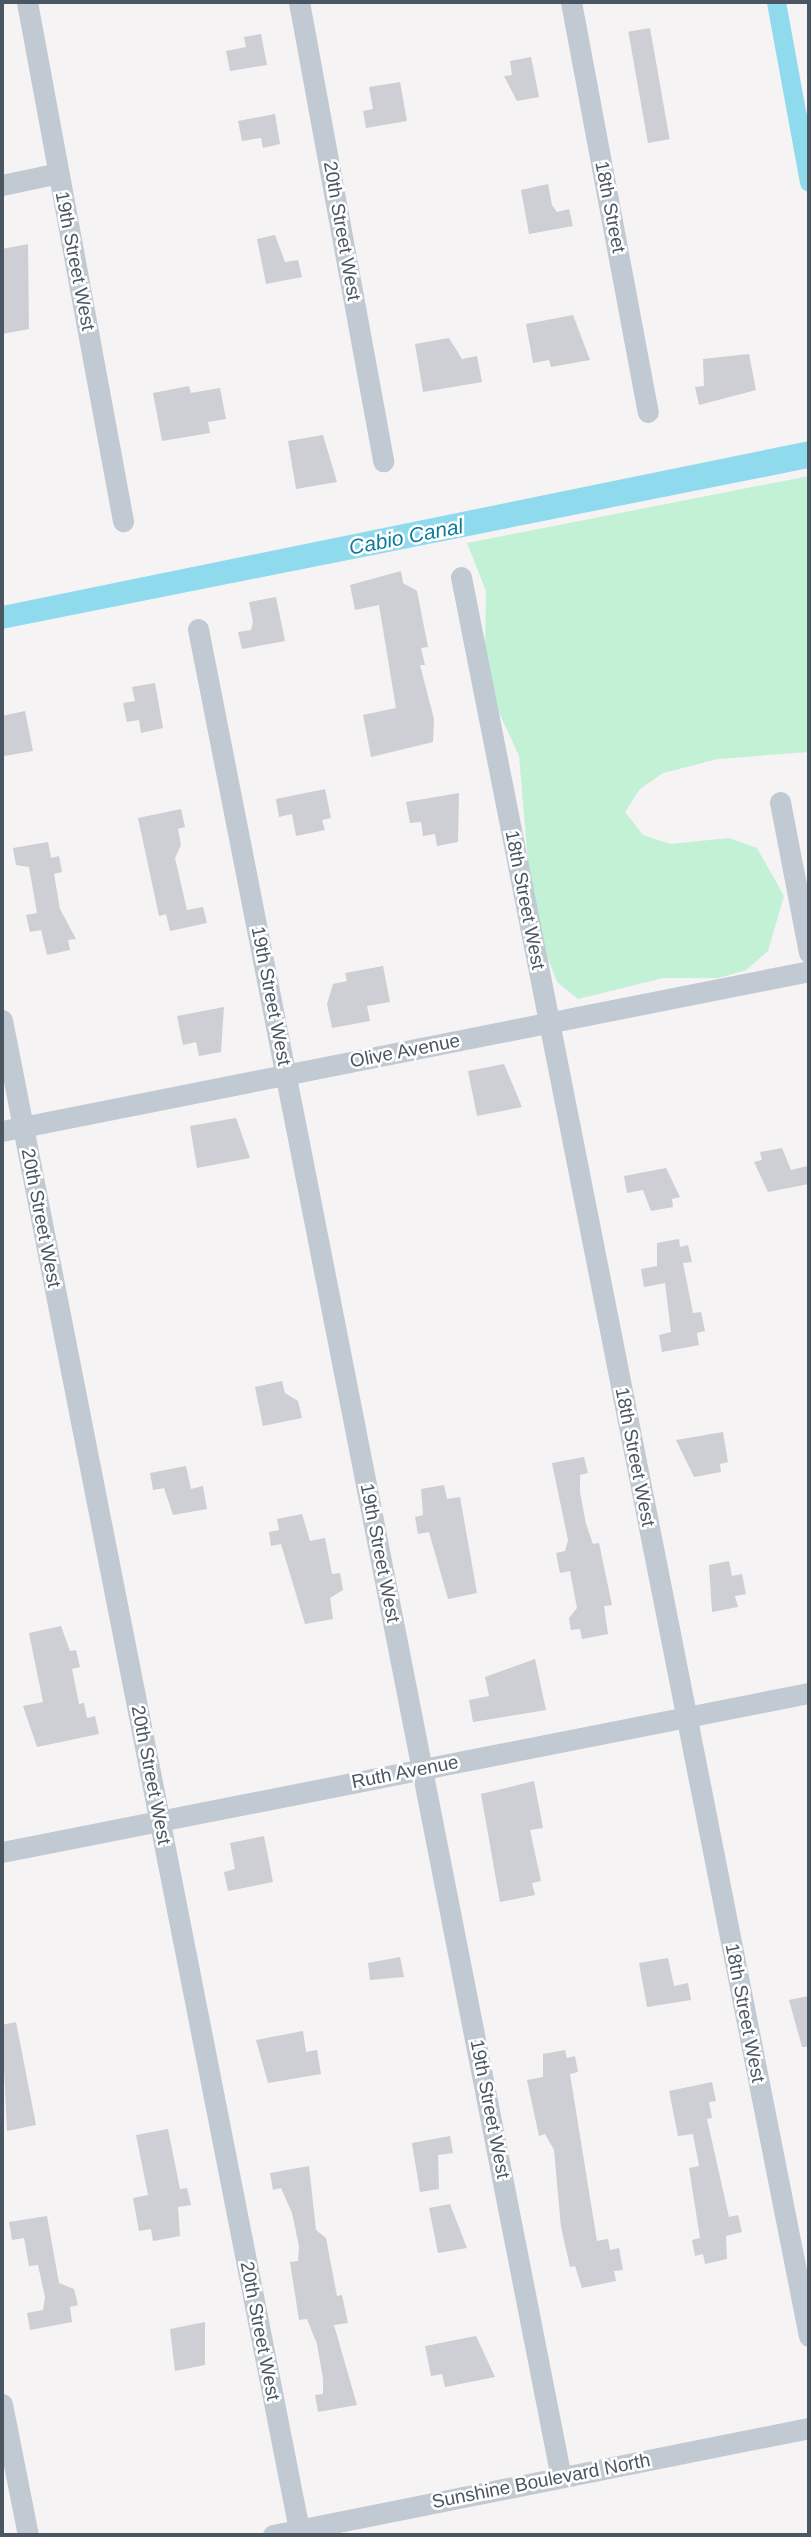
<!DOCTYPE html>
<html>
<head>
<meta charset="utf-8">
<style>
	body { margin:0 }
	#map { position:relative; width:811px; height:2537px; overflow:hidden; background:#f5f3f3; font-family:Helvetica,sans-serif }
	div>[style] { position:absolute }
	.green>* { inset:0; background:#c3f1d5 }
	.water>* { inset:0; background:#90daee }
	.canal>* { height:19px; margin:-9.5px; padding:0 9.5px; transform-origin:9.5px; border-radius:9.5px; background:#90daee }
	.building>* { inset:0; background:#cdcfd5; transform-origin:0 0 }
	.minor>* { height:21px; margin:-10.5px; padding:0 10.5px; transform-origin:10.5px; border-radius:10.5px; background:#c1cad2 }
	span { translate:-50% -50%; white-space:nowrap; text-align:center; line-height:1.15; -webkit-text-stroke:5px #fff; paint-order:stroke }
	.street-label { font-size:19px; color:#4a5661 }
	.water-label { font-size:21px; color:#0c7c9b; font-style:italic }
	.frame { position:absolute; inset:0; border:4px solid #4a5661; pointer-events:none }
</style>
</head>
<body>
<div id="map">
	<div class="green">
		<div style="clip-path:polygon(809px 476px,809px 752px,718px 759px,663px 773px,640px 789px,625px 812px,643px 835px,670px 844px,729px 838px,757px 848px,784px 896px,768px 951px,746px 970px,719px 978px,663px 978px,578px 999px,557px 982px,547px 956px,529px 873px,519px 756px,496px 706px,485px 650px,486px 591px,467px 543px)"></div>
	</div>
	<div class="water">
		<div style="clip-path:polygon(809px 441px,809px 468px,2px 629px,2px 606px)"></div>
	</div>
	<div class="canal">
		<div style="left:776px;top:2px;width:183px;rotate:79.6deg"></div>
	</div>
	<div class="building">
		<div style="left:650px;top:28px;width:113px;height:22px;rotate:80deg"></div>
		<div style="clip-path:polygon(261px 34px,267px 65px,230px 71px,226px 51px,246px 47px,244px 37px)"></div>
		<div style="clip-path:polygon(531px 57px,539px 97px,517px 101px,504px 76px,512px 75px,510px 61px)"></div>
		<div style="clip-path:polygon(400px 82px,407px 121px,366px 128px,363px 111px,373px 109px,369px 87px)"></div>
		<div style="clip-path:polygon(275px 114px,280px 144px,263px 148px,261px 138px,242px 141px,238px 121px)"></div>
		<div style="clip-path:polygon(548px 184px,552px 205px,557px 212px,569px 209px,573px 226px,529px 234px,521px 190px)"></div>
		<div style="clip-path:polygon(275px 235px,285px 262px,298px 260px,302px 277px,266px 284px,257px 239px)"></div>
		<div style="clip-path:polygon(28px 244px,29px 329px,2px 334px,2px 249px)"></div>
		<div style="clip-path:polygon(573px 315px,590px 360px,551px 367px,549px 360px,533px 363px,526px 324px)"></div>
		<div style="clip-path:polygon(449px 338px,462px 359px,477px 356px,482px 382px,423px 392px,415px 344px)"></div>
		<div style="clip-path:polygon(749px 354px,756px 390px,699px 405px,695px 387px,704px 386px,703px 359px)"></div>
		<div style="clip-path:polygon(189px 386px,191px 393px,220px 388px,226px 419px,208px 422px,210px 433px,162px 441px,153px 393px)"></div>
		<div style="clip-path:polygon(323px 435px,337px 482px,296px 489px,288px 441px)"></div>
		<div style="clip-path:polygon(401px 571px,403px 583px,417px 591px,428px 647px,421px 648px,425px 665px,420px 665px,434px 719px,433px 742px,371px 757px,363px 715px,396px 708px,379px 605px,355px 610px,350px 585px)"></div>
		<div style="clip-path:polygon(276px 597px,285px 641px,242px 649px,238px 632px,251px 630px,253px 622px,249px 602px)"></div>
		<div style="clip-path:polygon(155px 683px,163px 728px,141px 733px,139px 720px,127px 722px,123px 703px,135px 701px,132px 687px)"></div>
		<div style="clip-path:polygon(25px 711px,33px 751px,4px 756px,2px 716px)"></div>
		<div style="clip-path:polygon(325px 789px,331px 818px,322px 820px,325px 830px,296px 836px,292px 814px,279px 817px,276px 799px)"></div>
		<div style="clip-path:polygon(459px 793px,458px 842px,437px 846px,435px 834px,423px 836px,421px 822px,410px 823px,406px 802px)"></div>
		<div style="clip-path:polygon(181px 809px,185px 827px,178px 829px,181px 845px,175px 858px,187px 910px,203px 907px,207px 923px,170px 931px,166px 914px,159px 916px,138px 818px)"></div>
		<div style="clip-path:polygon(48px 842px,51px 858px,59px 856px,62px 872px,54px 874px,60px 909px,76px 939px,68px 940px,70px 950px,47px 955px,41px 930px,30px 932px,26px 915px,37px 913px,29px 867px,16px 865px,13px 848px)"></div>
		<div style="clip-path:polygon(383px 966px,390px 1002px,367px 1006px,370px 1021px,332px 1028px,327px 1004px,333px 984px,347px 981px,345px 973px)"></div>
		<div style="clip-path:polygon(224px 1007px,221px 1052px,199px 1056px,196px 1042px,183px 1045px,177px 1016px)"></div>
		<div style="clip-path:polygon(504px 1064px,522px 1107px,477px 1116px,468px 1071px)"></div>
		<div style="clip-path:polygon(236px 1118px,250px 1158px,197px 1168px,190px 1126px)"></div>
		<div style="clip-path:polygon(782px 1148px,791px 1170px,807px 1166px,809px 1184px,768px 1192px,754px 1162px,762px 1160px,760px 1152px)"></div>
		<div style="clip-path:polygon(666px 1168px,680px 1197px,672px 1199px,673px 1207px,651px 1211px,643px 1190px,627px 1193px,624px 1176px)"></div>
		<div style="clip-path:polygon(679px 1239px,680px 1247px,688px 1245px,692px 1262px,683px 1263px,693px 1313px,701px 1312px,705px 1331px,697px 1333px,699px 1345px,662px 1352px,659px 1335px,671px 1332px,665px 1283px,644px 1287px,641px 1269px,657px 1266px,657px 1243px)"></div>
		<div style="clip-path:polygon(282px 1381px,285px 1393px,298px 1401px,302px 1418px,263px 1426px,255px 1387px)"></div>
		<div style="clip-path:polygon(723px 1432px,728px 1462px,720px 1464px,721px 1472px,694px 1477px,676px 1440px)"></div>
		<div style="clip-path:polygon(584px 1457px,588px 1473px,580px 1475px,580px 1492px,586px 1524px,593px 1544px,599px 1543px,612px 1605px,604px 1606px,608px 1634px,582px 1639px,580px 1629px,571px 1630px,569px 1618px,577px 1608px,570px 1571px,560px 1573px,556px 1553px,565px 1551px,568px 1540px,552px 1463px)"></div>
		<div style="clip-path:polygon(186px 1466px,191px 1489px,203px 1486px,207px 1509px,173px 1515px,164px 1488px,153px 1490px,150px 1473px)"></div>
		<div style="clip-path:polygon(444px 1485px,447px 1499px,460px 1497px,477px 1593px,448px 1599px,429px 1532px,418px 1534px,415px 1517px,423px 1515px,421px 1489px)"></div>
		<div style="clip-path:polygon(302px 1514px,310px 1541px,325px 1538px,332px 1574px,340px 1573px,343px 1590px,330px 1598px,333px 1619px,305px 1624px,281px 1544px,271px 1546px,269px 1532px,279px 1530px,277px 1519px)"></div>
		<div style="clip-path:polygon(729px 1561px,732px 1576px,742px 1574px,746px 1594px,735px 1596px,738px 1607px,712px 1612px,709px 1565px)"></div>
		<div style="clip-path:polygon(61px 1626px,70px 1651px,76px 1650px,80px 1667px,72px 1669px,79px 1704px,84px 1703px,87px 1718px,95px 1716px,99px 1734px,37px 1747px,23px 1706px,43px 1702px,29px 1633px)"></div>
		<div style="clip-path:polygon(535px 1659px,546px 1710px,473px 1722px,469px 1700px,489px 1696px,485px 1677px)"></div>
		<div style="clip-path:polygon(534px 1781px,543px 1828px,530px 1830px,541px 1881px,532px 1883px,535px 1895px,500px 1902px,481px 1794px)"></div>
		<div style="clip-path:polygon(264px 1836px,273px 1882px,228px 1891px,224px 1872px,235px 1869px,230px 1843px)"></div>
		<div style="clip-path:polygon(400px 1957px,404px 1977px,370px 1980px,368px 1963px)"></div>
		<div style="clip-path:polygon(668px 1958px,674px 1986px,688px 1983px,691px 2000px,647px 2007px,639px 1963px)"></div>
		<div style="clip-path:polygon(809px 1996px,809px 2047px,802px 2047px,789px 2000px)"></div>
		<div style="clip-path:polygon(16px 2022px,36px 2125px,7px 2131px,2px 2025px)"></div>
		<div style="clip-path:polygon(303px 2031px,306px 2052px,317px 2050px,321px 2074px,268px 2083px,256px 2040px)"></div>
		<div style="clip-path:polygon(565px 2050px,567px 2058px,575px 2056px,578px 2072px,570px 2074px,597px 2241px,608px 2239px,610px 2250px,619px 2248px,623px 2270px,614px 2271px,616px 2281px,582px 2288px,575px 2266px,570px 2267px,561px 2227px,554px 2150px,545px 2134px,539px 2136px,527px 2080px,543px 2077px,543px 2054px)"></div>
		<div style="clip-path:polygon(712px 2082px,716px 2101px,709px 2102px,712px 2118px,707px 2119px,729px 2217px,738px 2215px,742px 2232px,726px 2236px,727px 2259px,705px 2264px,703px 2254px,695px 2256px,692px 2240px,700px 2238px,689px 2168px,699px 2166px,693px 2134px,678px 2136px,669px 2091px)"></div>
		<div style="clip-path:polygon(168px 2129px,180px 2189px,187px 2188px,191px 2205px,178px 2207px,180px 2236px,153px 2241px,151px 2229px,139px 2231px,133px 2198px,148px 2195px,136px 2135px)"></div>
		<div style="clip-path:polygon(450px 2136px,453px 2153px,438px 2155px,439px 2189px,420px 2192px,412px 2143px)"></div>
		<div style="clip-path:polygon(309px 2166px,316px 2230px,326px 2238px,337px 2296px,342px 2295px,348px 2323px,334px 2325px,357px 2405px,318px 2412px,315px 2395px,323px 2394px,323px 2379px,317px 2344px,307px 2319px,299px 2320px,290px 2262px,298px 2261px,299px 2246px,292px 2213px,281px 2188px,273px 2190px,270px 2173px)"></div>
		<div style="clip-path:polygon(450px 2204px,467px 2248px,438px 2253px,429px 2208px)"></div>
		<div style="clip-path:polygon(47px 2216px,59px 2283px,74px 2289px,78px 2305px,70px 2307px,72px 2322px,30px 2330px,27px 2313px,43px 2310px,45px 2297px,38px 2265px,29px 2266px,24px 2238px,12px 2240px,9px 2222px)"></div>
		<div style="clip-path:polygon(205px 2322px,205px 2365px,175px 2371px,170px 2329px)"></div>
		<div style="clip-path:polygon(476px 2336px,495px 2377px,445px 2387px,442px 2374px,431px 2376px,425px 2346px)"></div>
	</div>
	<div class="minor">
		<div style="left:27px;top:2px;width:528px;rotate:79.52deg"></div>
		<div style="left:299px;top:2px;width:467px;rotate:79.6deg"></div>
		<div style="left:571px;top:2px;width:417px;rotate:79.4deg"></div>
		<div style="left:2px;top:185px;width:58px;rotate:-11.9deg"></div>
		<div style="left:461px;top:577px;width:1793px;rotate:78.81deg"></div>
		<div style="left:198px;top:629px;width:1883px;rotate:78.89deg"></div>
		<div style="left:780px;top:802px;width:153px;rotate:79.1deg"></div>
		<div style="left:2px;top:1020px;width:1539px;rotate:78.87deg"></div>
		<div style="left:2px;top:1131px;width:823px;rotate:-11.21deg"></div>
		<div style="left:2px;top:1852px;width:823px;rotate:-11.15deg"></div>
		<div style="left:2px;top:2404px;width:134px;rotate:78.8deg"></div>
		<div style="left:273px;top:2535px;width:547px;rotate:-11.29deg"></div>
	</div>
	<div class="street-label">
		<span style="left:610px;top:207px;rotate:79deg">18th Street</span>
		<span style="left:342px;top:231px;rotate:80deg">20th Street West</span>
		<span style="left:75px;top:261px;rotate:79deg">19th Street West</span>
		<span style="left:525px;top:900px;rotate:79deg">18th Street West</span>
		<span style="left:271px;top:996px;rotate:79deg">19th Street West</span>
		<span style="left:405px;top:1051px;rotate:-11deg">Olive Avenue</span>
		<span style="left:41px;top:1218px;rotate:79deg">20th Street West</span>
		<span style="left:635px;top:1457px;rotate:79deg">18th Street West</span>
		<span style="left:380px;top:1553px;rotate:79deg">19th Street West</span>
		<span style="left:405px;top:1772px;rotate:-11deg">Ruth Avenue</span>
		<span style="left:151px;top:1775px;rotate:79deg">20th Street West</span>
		<span style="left:745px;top:2013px;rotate:79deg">18th Street West</span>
		<span style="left:490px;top:2109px;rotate:79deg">19th Street West</span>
		<span style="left:260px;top:2331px;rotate:79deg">20th Street West</span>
		<span style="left:541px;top:2481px;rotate:-11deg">Sunshine Boulevard North</span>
	</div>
	<div class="water-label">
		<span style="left:406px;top:537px;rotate:-11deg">Cabio Canal</span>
	</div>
	<div class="frame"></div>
</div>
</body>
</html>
